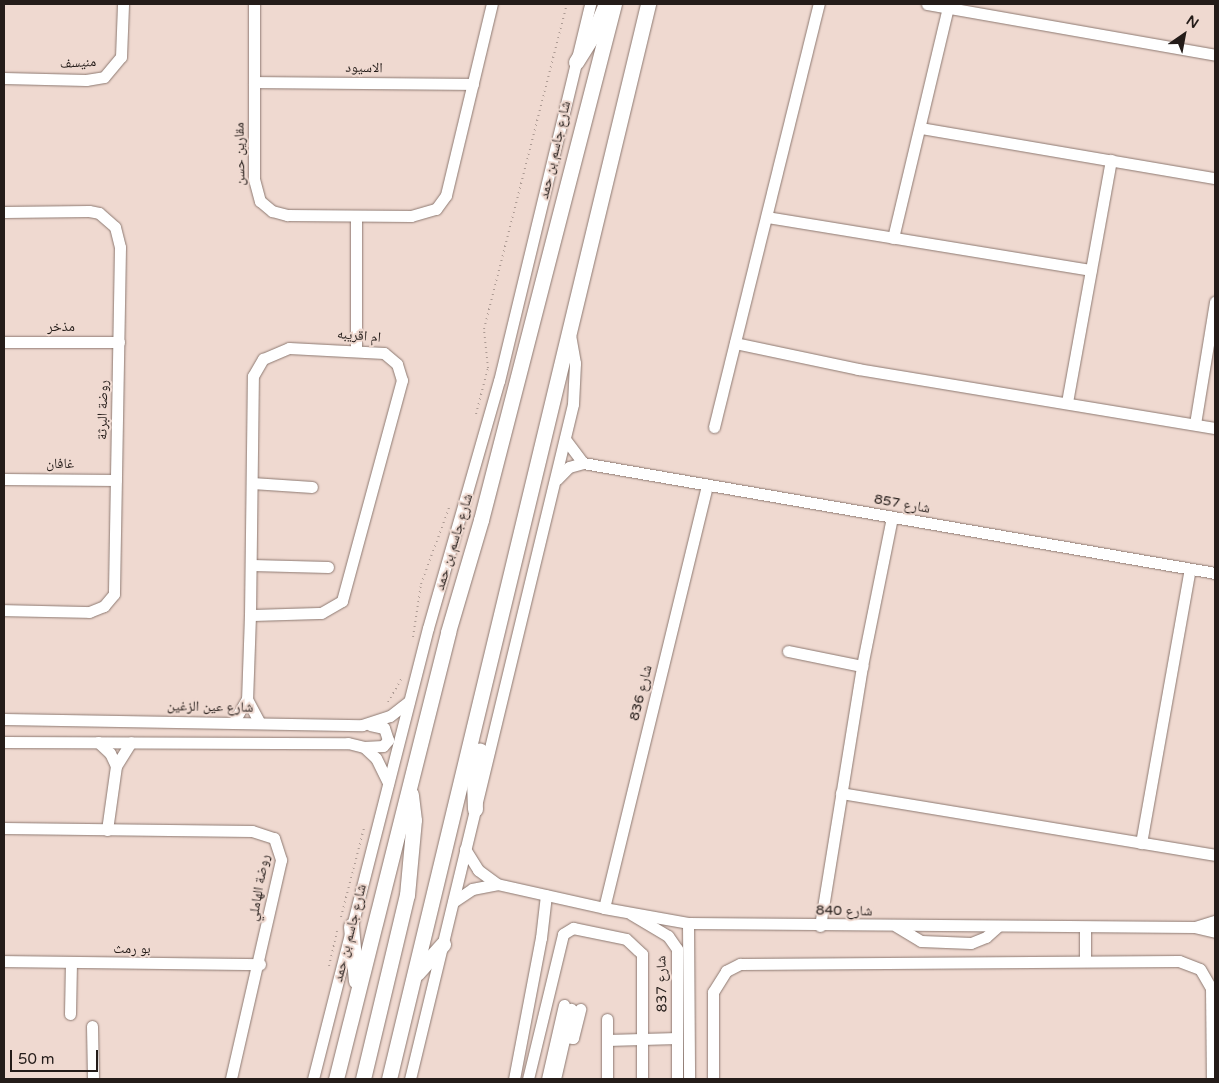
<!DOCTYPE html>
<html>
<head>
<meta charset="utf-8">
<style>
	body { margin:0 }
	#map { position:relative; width:1219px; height:1083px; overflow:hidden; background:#efd9d0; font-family:"Varela Round","Noto Naskh Arabic",sans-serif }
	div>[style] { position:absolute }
	.path>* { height:2px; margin-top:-1px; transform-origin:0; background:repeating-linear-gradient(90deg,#ad9b94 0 1px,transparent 0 5px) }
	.roads { filter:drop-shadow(0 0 1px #8d7971) drop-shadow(0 0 1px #8d7971) }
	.minor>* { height:11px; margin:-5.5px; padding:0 5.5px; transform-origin:5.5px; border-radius:5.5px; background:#fff }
	.major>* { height:15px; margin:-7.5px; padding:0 7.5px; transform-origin:7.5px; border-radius:7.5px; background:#fff }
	span { translate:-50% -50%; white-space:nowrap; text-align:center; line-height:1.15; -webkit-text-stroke:4px #efd9d0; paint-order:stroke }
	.street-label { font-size:14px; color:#241c19 }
	.frame { position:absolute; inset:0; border:5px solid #241c19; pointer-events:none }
	.north { position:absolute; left:1159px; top:10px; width:50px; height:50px; -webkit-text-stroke:4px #efd9d0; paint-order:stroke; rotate:33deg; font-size:14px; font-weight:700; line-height:20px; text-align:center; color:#241c19 }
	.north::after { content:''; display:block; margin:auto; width:18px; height:22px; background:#241c19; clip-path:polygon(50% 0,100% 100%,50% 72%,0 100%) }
	.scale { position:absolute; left:10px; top:1050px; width:88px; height:22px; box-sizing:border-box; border:2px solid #241c19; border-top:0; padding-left:6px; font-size:15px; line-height:18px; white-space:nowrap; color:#241c19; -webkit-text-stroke:4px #efd9d0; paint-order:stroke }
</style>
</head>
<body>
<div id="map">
	<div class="path">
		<div style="left:476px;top:414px;width:48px;rotate:-75.4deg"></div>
		<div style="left:488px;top:368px;width:39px;rotate:-96deg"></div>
		<div style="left:484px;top:329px;width:335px;rotate:-75.7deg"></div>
		<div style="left:413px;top:637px;width:54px;rotate:-81.4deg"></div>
		<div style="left:421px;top:584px;width:84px;rotate:-69.8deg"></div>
		<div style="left:388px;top:702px;width:28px;rotate:-60deg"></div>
		<div style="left:341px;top:917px;width:92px;rotate:-75.5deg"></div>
		<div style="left:329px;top:966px;width:36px;rotate:-77deg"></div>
	</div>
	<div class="roads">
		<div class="minor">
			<div style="left:254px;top:4px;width:175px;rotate:90deg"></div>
			<div style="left:254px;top:179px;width:23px;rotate:75deg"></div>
			<div style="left:260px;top:201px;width:16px;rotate:40deg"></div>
			<div style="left:272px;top:211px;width:16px;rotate:15deg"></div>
			<div style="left:287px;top:215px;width:124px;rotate:0.5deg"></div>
			<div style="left:411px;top:216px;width:26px;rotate:-16deg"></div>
			<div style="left:436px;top:209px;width:17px;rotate:-54deg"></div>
			<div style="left:446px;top:195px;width:196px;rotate:-76.5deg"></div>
			<div style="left:927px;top:4px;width:292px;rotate:10deg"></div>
			<div style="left:4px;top:78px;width:82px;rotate:1.4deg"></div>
			<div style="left:86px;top:80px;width:18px;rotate:-9deg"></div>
			<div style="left:104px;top:77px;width:26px;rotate:-50deg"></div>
			<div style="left:121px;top:57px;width:53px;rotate:-87.8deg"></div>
			<div style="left:254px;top:82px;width:219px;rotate:0.5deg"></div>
			<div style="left:921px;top:128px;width:298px;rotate:9.7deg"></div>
			<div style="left:4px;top:212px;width:85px;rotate:-0.7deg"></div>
			<div style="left:89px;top:211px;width:10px;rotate:11deg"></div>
			<div style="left:99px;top:213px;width:21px;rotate:41deg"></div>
			<div style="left:115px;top:227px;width:21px;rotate:76deg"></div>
			<div style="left:120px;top:247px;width:347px;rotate:91deg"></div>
			<div style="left:114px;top:594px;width:16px;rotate:130deg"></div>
			<div style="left:104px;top:606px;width:16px;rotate:158deg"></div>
			<div style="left:89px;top:612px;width:85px;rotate:-178.7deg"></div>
			<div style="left:767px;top:217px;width:328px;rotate:9.3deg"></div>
			<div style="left:893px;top:238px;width:236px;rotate:-76.6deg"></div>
			<div style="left:4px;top:342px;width:115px"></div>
			<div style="left:735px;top:343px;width:126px;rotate:11.9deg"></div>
			<div style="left:858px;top:369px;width:362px;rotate:9.4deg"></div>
			<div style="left:289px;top:348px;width:95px;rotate:3deg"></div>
			<div style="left:384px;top:353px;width:17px;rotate:40deg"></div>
			<div style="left:397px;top:364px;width:17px;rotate:73deg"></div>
			<div style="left:402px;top:380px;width:229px;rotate:105.2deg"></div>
			<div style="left:342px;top:601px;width:24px;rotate:150deg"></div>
			<div style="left:321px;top:613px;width:71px;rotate:178.4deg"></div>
			<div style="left:250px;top:615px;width:239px;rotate:-89.3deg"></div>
			<div style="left:253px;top:376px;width:20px;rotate:-60deg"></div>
			<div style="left:263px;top:359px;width:28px;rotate:-23deg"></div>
			<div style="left:356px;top:349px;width:133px;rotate:-90deg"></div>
			<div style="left:1067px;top:402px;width:246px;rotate:-79.7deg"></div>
			<div style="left:1195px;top:424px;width:124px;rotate:-80.7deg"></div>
			<div style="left:714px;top:427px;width:436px;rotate:-76.1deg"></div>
			<div style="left:565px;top:439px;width:30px;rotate:53deg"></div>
			<div style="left:4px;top:479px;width:112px;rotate:0.5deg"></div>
			<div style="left:557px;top:479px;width:17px;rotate:-45deg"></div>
			<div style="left:569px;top:467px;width:15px;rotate:-16deg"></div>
			<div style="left:583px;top:463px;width:642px;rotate:9.87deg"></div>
			<div style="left:252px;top:483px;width:60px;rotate:3.8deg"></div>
			<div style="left:252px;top:565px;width:76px;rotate:1.5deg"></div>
			<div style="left:250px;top:615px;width:84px;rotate:92deg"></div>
			<div style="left:247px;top:699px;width:27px;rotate:62deg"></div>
			<div style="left:788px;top:651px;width:76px;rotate:11.5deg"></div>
			<div style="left:4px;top:719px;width:358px;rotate:1deg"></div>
			<div style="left:362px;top:725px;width:29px;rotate:-18deg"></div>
			<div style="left:390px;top:716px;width:24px;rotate:-38deg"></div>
			<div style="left:233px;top:723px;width:28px;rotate:-60deg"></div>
			<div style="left:4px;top:742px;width:344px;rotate:0.2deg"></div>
			<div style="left:348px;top:743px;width:16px;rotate:14deg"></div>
			<div style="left:364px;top:747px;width:16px;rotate:43deg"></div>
			<div style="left:376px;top:758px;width:28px;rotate:64deg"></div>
			<div style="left:98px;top:742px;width:16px;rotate:43deg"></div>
			<div style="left:110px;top:753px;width:14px;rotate:65deg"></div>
			<div style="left:364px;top:747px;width:19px;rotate:-3deg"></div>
			<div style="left:383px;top:746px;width:8px;rotate:-50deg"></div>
			<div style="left:388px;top:740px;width:13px;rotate:-108deg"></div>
			<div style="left:384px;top:728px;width:14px;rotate:-168deg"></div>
			<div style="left:841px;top:793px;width:379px;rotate:9.4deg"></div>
			<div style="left:4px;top:828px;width:248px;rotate:0.7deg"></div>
			<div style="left:252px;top:831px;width:23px;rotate:18deg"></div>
			<div style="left:274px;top:838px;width:23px;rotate:72deg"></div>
			<div style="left:281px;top:860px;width:225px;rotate:102.9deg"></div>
			<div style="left:107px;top:830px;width:65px;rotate:-82deg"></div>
			<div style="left:116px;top:766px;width:28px;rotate:-58deg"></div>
			<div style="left:1141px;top:843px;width:278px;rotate:-79.9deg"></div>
			<div style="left:465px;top:849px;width:25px;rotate:58deg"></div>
			<div style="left:478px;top:870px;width:24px;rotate:36deg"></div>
			<div style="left:497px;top:884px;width:110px;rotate:12.6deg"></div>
			<div style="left:604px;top:908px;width:85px;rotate:10.1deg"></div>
			<div style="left:688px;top:923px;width:506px;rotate:0.45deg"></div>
			<div style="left:1194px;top:927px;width:22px;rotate:13deg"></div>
			<div style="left:453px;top:902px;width:23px;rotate:-34deg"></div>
			<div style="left:472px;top:889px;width:25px;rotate:-11deg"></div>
			<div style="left:604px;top:908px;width:435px;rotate:-76.3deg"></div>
			<div style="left:631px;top:914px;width:43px;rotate:30.7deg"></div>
			<div style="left:668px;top:936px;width:16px;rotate:55deg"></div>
			<div style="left:677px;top:949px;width:130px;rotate:90deg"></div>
			<div style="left:688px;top:923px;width:156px;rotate:89.6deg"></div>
			<div style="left:820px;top:926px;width:263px;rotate:-80.8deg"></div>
			<div style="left:862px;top:666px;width:152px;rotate:-78.6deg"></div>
			<div style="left:896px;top:926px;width:29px;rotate:31deg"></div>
			<div style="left:921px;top:941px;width:50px;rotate:2.3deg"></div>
			<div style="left:971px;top:943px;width:16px;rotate:-22deg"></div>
			<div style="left:986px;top:937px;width:15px;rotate:-42deg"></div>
			<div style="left:1195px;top:927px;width:21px;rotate:-17deg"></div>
			<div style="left:4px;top:961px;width:256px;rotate:0.7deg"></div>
			<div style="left:1085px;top:961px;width:34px;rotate:-90deg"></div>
			<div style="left:70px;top:1014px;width:50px;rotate:-88.9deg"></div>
			<div style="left:607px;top:1019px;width:60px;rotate:90deg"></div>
			<div style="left:92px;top:1026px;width:53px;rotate:88.9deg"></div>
			<div style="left:559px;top:1036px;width:14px;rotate:8deg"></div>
			<div style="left:573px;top:1038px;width:30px;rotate:-76deg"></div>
			<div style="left:607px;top:1040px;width:70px;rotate:-1.6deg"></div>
			<div style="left:313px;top:1079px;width:465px;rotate:-75.7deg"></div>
			<div style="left:428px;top:628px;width:257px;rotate:-74deg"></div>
			<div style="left:499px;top:381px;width:388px;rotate:-76.4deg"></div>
			<div style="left:410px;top:1079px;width:694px;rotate:-76.42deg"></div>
			<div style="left:573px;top:404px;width:41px;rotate:-87.2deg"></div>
			<div style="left:575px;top:363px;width:27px;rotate:-100deg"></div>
			<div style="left:514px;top:1079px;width:144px;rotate:-79.2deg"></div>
			<div style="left:541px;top:938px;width:43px;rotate:-83.4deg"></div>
			<div style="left:528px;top:1079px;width:149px;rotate:-76.4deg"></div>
			<div style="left:563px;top:934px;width:12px;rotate:-31deg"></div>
			<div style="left:573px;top:928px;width:54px;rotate:11.7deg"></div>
			<div style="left:626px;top:939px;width:22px;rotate:43deg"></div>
			<div style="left:642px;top:954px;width:125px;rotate:90deg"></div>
			<div style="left:547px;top:1079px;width:76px;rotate:-77.1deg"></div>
			<div style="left:555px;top:1079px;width:72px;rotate:-77.1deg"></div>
			<div style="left:713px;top:1079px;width:87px;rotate:-90deg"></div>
			<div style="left:713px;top:992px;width:25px;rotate:-58deg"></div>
			<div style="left:726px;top:971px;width:16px;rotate:-27deg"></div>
			<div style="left:740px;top:964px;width:439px;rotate:-0.4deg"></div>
			<div style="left:1179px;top:961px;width:22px;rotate:21deg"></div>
			<div style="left:1200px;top:969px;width:22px;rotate:60deg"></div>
			<div style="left:1211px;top:988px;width:91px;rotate:89.4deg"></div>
		</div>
		<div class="major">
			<div style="left:576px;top:62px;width:34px;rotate:-58deg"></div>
			<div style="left:594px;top:33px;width:31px;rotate:-68deg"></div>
			<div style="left:475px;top:809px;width:28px;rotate:-92deg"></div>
			<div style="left:474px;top:781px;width:31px;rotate:-79deg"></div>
			<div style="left:351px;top:926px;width:55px;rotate:84.8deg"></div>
			<div style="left:417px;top:973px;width:39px;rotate:-48deg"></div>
			<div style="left:336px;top:1079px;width:461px;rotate:-75.9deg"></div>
			<div style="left:448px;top:632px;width:117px;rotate:-73.6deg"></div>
			<div style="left:481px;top:520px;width:533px;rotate:-75.55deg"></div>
			<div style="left:363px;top:1079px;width:189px;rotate:-76.6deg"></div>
			<div style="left:407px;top:895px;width:75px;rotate:-84.7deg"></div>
			<div style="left:414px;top:820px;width:26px;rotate:-97deg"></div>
			<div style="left:389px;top:1079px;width:1106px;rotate:-76.45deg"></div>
		</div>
	</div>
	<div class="street-label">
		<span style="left:78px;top:63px;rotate:-3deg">منيسف</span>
		<span style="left:364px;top:68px;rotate:1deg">الاسيود</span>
		<span style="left:555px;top:150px;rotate:-77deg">شارع جاسم بن حمد</span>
		<span style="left:240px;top:154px;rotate:-91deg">مقارين حسن</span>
		<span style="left:61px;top:327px">مذخر</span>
		<span style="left:359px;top:336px;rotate:5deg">ام اقريبه</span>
		<span style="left:103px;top:410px;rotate:-89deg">روضة البرثة</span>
		<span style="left:60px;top:464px">غافان</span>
		<span style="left:902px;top:504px;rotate:10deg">شارع 857</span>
		<span style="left:454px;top:542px;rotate:-73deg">شارع جاسم بن حمد</span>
		<span style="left:641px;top:693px;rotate:-76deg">شارع 836</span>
		<span style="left:210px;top:707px;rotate:1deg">شارع عين الزغين</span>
		<span style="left:259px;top:888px;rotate:-80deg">روضة الهاملي</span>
		<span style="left:844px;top:911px;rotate:1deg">شارع 840</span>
		<span style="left:350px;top:933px;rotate:-76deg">شارع جاسم بن حمد</span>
		<span style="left:132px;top:949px">بو رمث</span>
		<span style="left:662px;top:984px;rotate:-91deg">شارع 837</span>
	</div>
	<div class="frame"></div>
	<div class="north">N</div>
	<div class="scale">50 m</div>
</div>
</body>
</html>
